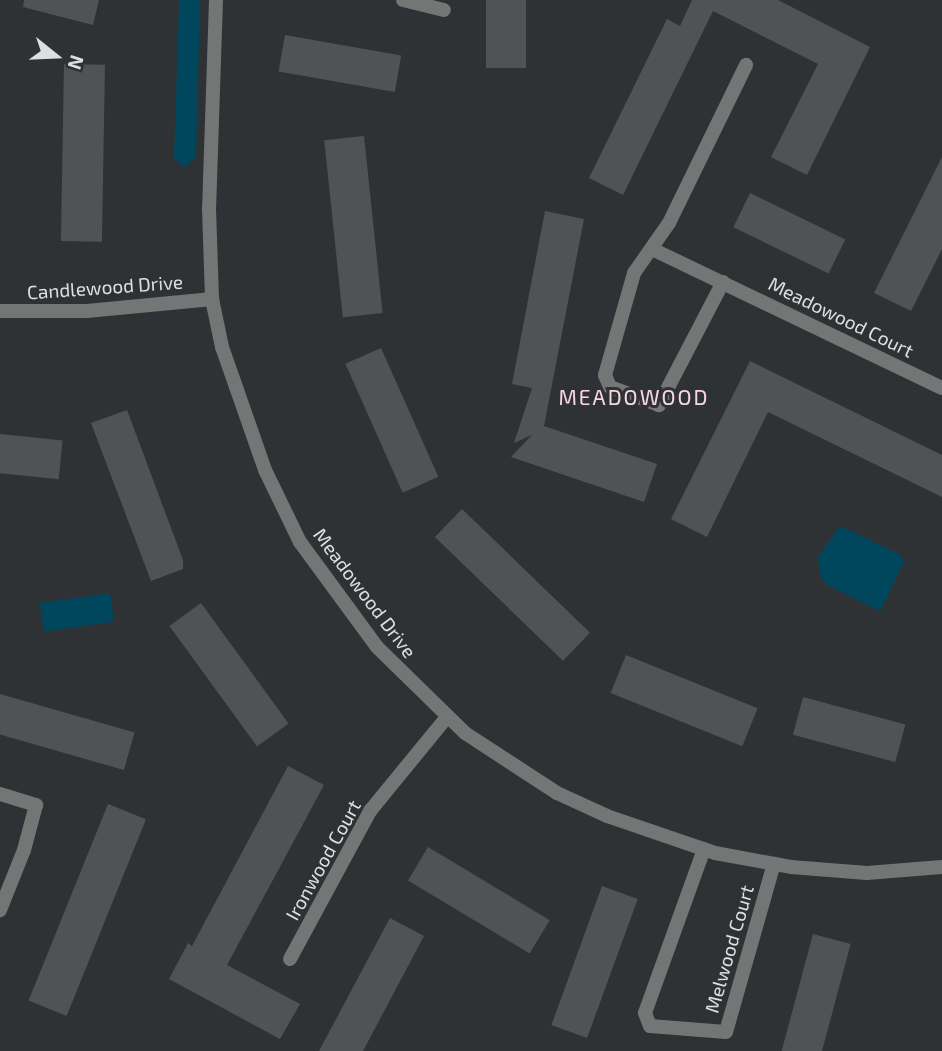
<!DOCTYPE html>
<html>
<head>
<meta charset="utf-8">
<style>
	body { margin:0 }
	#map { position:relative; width:942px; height:1051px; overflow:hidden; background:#2e3234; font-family:"Exo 2",sans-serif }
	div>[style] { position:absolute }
	.green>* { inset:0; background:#00475d; transform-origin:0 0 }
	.building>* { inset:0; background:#505356; transform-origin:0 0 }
	.street>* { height:14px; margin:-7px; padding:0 7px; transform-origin:7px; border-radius:7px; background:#747676 }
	span { translate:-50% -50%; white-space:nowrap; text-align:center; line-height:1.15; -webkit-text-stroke:6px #2e3234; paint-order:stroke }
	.street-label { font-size:19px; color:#dde0e1 }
	.neighbourhood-label { font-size:21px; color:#fad7df; letter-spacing:2px }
	.north { position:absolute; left:21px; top:21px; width:70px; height:70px; -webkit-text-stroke:5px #2e3234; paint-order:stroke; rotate:108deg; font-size:19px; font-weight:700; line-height:28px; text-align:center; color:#dde0e1 }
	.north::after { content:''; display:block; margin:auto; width:24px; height:32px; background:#dde0e1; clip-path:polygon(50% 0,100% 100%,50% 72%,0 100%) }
</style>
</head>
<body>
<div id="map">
	<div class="green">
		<div style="clip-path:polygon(179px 0,200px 0,196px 157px,185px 167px,174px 159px)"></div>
		<div style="clip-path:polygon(840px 526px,900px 554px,904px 562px,880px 611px,825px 584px,820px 574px,818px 557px)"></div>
		<div style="left:110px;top:593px;width:29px;height:71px;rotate:82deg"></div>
	</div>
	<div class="building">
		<div style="clip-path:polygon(24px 0,99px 0,93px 25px,23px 7px)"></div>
		<div style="left:486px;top:0;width:40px;height:68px"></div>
		<div style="clip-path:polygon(692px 0,778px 0,870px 47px,807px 175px,771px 157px,818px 64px,713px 11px,623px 195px,589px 178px,667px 19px,680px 26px)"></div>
		<div style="left:285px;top:35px;width:118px;height:37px;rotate:10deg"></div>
		<div style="left:64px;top:64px;width:41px;height:177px;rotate:1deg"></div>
		<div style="left:364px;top:136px;width:178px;height:40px;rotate:84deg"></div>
		<div style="clip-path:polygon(942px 157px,942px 249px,911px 311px,874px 293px)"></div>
		<div style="left:750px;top:193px;width:106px;height:38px;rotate:26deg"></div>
		<div style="clip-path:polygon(545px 211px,584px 219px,544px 426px,657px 464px,644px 502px,511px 457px,532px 435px,514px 443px,532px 388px,512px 384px)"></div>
		<div style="left:381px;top:348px;width:141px;height:39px;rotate:66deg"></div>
		<div style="clip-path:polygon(750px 361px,942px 455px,942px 497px,768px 412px,707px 537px,671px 519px)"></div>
		<div style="clip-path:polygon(127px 410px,183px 560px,183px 569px,151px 581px,91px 423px)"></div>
		<div style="left:0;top:434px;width:63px;height:39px;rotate:6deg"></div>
		<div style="left:462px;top:509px;width:178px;height:39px;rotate:44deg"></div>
		<div style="left:201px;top:603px;width:149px;height:39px;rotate:54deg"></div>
		<div style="left:626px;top:655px;width:142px;height:41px;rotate:22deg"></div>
		<div style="left:0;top:694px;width:140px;height:39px;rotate:16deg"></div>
		<div style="left:803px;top:697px;width:106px;height:39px;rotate:15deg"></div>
		<div style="clip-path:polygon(288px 766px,324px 785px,227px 965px,300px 1004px,280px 1039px,169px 979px,188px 943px,192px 946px)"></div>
		<div style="left:108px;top:804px;width:41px;height:212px;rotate:22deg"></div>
		<div style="left:428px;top:847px;width:142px;height:39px;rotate:31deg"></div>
		<div style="left:602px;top:886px;width:38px;height:148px;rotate:20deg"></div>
		<div style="clip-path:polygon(390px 918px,424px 936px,363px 1051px,319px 1051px)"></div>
		<div style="left:813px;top:934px;width:39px;height:121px;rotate:15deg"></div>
	</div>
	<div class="street">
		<div style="left:216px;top:0;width:208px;rotate:91.9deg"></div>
		<div style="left:209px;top:208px;width:91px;rotate:88.1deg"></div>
		<div style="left:212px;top:299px;width:49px;rotate:78.2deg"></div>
		<div style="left:222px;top:347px;width:130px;rotate:70.7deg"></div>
		<div style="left:265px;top:470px;width:80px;rotate:64.1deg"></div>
		<div style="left:300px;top:542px;width:130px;rotate:53.7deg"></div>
		<div style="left:377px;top:647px;width:123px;rotate:44.3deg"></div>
		<div style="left:465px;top:733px;width:110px;rotate:33.1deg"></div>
		<div style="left:557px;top:793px;width:55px;rotate:24.7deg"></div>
		<div style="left:607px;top:816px;width:114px;rotate:18.9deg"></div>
		<div style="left:715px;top:853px;width:77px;rotate:10.4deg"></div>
		<div style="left:791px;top:867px;width:76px;rotate:4.5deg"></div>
		<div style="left:867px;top:873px;width:75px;rotate:-4.6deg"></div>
		<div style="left:403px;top:0;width:42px;rotate:13.7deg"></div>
		<div style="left:654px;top:250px;width:319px;rotate:25.6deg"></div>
		<div style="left:723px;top:282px;width:139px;rotate:117.5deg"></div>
		<div style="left:659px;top:405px;width:52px;rotate:-159.8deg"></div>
		<div style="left:610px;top:387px;width:13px;rotate:-113deg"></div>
		<div style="left:605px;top:375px;width:106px;rotate:-74.1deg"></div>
		<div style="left:634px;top:273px;width:61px;rotate:-55deg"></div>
		<div style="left:669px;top:223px;width:176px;rotate:-64deg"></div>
		<div style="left:0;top:311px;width:87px"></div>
		<div style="left:87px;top:311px;width:126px;rotate:-5.5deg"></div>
		<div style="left:0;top:794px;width:38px;rotate:17deg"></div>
		<div style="left:36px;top:805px;width:47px;rotate:104.9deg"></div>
		<div style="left:24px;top:850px;width:65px;rotate:111.8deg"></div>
		<div style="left:704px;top:849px;width:174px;rotate:109.8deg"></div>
		<div style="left:645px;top:1013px;width:14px;rotate:69deg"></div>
		<div style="left:650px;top:1026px;width:76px;rotate:4.5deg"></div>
		<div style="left:726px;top:1032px;width:175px;rotate:-74.1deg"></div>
		<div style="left:290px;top:959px;width:168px;rotate:-61.6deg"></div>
		<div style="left:370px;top:811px;width:122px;rotate:-50.7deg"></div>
	</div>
	<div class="street-label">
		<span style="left:105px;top:287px;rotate:-4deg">Candlewood Drive</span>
		<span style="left:841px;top:317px;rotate:26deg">Meadowood Court</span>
		<span style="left:365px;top:593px;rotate:53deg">Meadowood Drive</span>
		<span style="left:323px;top:860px;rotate:-61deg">Ironwood Court</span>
		<span style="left:729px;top:949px;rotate:-74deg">Melwood Court</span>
	</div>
	<div class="neighbourhood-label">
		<span style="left:634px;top:397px">MEADOWOOD</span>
	</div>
	<div class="north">N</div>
</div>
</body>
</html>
